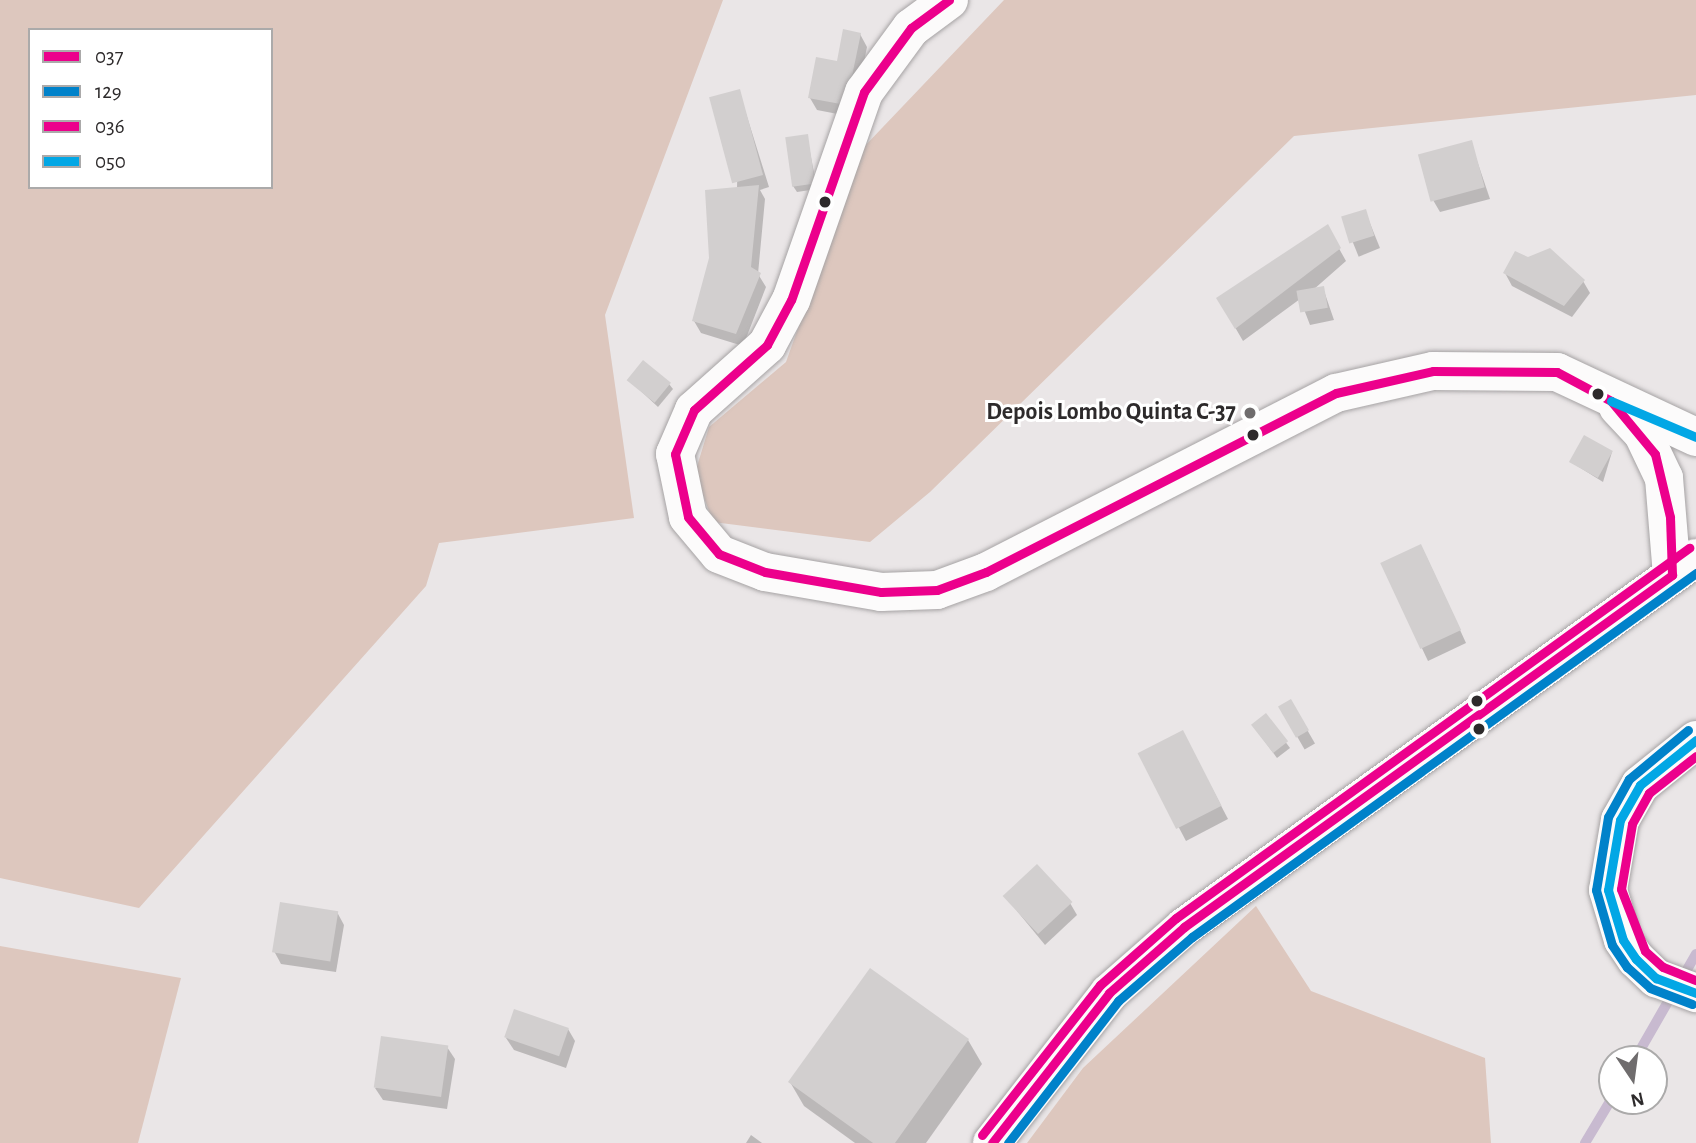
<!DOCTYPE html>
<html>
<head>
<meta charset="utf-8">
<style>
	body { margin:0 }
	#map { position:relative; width:1696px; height:1143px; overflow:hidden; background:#eae6e7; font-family:"Alegreya Sans",sans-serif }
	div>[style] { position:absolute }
	.forest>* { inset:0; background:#ddc7be }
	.shadow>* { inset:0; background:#0003; transform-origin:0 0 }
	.stream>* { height:10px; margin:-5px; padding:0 5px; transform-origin:5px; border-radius:5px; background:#c8bad0 }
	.building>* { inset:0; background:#d2cfcf; transform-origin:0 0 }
	.roads { filter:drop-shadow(0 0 2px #a6a3a4) drop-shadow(0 0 2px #a6a3a4) }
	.tertiary>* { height:38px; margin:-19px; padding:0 19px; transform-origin:19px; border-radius:19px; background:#fcfbfb }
	.secondary>* { height:38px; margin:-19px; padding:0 19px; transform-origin:19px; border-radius:19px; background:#fcfbfb }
	.bus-1>* { height:9px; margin:-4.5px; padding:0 4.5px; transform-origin:4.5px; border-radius:4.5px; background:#ec008c }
	.bus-2>* { height:9px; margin:-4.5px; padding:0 4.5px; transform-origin:4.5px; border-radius:4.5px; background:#0082ca }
	.bus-3>* { height:9px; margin:-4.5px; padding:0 4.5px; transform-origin:4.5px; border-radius:4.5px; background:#ec008c }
	.bus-4>* { height:9px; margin:-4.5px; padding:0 4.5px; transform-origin:4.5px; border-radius:4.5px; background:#02a7e5 }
	.dots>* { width:19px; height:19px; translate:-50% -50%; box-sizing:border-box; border:4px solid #fff; border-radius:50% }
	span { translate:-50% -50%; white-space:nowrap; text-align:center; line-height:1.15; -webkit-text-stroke:6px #fff; paint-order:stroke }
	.poi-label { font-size:24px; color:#2d2a2b; font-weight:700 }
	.right { translate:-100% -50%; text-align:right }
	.legend { position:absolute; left:28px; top:28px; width:245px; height:161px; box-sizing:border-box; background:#fff; border:2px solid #abaaaa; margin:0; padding:9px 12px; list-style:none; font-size:21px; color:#2d2a2b }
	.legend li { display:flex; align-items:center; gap:14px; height:35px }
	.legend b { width:35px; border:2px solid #abaaaa }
	.north { position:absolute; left:1598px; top:1045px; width:70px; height:70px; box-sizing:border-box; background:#fff; border:2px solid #abaaaa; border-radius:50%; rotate:167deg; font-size:19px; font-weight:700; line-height:28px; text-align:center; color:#2d2a2b }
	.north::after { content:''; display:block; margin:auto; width:24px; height:32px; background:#6f6c6d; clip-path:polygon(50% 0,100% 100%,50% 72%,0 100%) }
</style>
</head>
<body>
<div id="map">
	<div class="forest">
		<div style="clip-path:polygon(evenodd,0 0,723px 0,605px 315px,634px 518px,439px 543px,426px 586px,139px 908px,0 878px,0 0,30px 30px,271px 30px,271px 187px,30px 187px,30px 30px)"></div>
		<div style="clip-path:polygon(1004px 0,1696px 0,1696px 95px,1294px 136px,930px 492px,870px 542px,713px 522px,695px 473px,709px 427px,786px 362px,862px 149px)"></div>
		<div style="clip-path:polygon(1256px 906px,1311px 991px,1485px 1058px,1491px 1143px,1027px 1143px,1083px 1068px)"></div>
		<div style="clip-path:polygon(0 946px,181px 978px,138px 1143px,0 1143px)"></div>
	</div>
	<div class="shadow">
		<div style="clip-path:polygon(860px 34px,867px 47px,853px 117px,817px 110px,810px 98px)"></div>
		<div style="clip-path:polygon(739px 91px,769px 187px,760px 190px,765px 199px,758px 274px,766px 287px,743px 346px,701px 333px,694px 321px,737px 189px)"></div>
		<div style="clip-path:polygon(807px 136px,817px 189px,797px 192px,793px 186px)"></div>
		<div style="clip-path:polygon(1471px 143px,1490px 199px,1440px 212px,1433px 200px)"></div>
		<div style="left:1365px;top:211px;width:40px;height:23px;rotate:68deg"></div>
		<div style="clip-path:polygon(1327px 227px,1346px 261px,1313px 290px,1323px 288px,1334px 320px,1310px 325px,1300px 299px,1243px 341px,1218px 298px)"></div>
		<div style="clip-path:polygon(1505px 273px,1583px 281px,1590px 293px,1572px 317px,1512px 286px)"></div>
		<div style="clip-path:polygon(629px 380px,669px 384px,673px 389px,658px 407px)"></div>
		<div style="clip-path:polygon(1612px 452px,1603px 482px,1571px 462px)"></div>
		<div style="clip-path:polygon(1427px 558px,1466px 643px,1428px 661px,1382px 564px)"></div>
		<div style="left:1291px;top:702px;width:48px;height:12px;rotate:60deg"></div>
		<div style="clip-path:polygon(1266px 716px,1290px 748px,1277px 758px,1257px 731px)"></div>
		<div style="clip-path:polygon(1189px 744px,1228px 819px,1186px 841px,1140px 754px)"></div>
		<div style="clip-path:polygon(1004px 895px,1070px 903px,1077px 915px,1045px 945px)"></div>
		<div style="clip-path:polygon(337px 912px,344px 925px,336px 972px,281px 964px,274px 951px)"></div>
		<div style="clip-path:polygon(568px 1029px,575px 1041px,566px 1068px,514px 1050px,506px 1038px)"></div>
		<div style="clip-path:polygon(968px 1040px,982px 1064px,926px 1143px,855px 1143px,804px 1106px,790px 1082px)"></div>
		<div style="clip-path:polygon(447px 1047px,455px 1059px,447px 1109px,383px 1100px,375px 1088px)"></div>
		<div style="clip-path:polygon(751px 1135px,762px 1143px,746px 1143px)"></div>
	</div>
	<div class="stream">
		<div style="left:1681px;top:980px;width:30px;rotate:-60deg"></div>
		<div style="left:1635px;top:1059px;width:76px;rotate:-60.1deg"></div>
		<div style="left:1585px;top:1143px;width:52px;rotate:-59deg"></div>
	</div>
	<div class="building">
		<div style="clip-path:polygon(843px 29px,861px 33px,846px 105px,808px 98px,816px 57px,837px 61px)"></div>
		<div style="left:740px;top:89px;width:89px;height:32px;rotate:75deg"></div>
		<div style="left:808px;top:134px;width:50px;height:23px;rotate:82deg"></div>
		<div style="left:1472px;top:140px;width:49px;height:56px;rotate:75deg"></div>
		<div style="clip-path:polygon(759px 185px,751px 267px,761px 273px,736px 334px,692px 321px,709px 258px,705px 190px)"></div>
		<div style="left:1366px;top:209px;width:28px;height:26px;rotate:73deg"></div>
		<div style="clip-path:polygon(1328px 224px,1341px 248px,1235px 329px,1216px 298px)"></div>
		<div style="clip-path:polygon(1550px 248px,1585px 280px,1564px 306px,1503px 273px,1515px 251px,1528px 257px)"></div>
		<div style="left:1324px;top:286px;width:22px;height:28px;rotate:80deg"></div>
		<div style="left:643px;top:360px;width:36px;height:26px;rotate:39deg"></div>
		<div style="left:1584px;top:435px;width:33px;height:31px;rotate:29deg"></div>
		<div style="left:1421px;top:544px;width:95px;height:45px;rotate:65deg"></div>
		<div style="left:1291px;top:699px;width:36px;height:15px;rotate:60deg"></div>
		<div style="left:1266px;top:713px;width:36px;height:19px;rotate:52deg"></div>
		<div style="left:1183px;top:730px;width:85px;height:51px;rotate:63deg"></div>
		<div style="left:1037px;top:864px;width:52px;height:47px;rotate:47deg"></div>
		<div style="left:280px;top:902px;width:59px;height:51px;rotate:9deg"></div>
		<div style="clip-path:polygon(870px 968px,969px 1039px,895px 1143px,873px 1143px,788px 1082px)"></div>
		<div style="left:514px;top:1009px;width:58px;height:30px;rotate:19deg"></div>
		<div style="left:381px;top:1036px;width:68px;height:52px;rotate:8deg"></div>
	</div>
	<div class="roads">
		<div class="tertiary">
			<div style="left:949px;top:0;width:47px;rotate:143.6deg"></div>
			<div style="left:911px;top:28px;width:79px;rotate:126.3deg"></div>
			<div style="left:864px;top:92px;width:220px;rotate:109.3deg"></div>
			<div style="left:791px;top:300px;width:51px;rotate:118.1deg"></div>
			<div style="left:767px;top:345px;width:98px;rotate:138.3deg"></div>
			<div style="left:694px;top:410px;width:48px;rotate:113.4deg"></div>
			<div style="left:675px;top:454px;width:64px;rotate:78.3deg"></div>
			<div style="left:688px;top:517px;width:48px;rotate:50deg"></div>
			<div style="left:719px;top:554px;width:49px;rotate:21.4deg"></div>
			<div style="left:765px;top:572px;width:118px;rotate:9.8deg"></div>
			<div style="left:881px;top:592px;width:56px;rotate:-2deg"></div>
			<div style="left:937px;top:590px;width:52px;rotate:-20.2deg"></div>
			<div style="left:986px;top:572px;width:393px;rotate:-27.1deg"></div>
			<div style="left:1336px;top:393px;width:99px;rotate:-12.8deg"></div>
			<div style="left:1433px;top:371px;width:124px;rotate:0.5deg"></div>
			<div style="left:1557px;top:372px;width:153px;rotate:25.1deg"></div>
			<div style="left:1618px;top:407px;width:37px;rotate:47deg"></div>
			<div style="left:1643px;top:434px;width:49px;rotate:64.5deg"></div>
			<div style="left:1664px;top:478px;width:97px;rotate:85.3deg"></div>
		</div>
		<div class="secondary">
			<div style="left:1696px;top:740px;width:72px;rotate:141.2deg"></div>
			<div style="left:1640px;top:785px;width:40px;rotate:119.7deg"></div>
			<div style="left:1620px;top:820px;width:71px;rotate:99.7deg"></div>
			<div style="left:1608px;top:890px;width:52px;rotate:73.3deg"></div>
			<div style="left:1623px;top:940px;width:23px;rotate:56deg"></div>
			<div style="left:1636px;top:959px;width:28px;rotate:44deg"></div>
			<div style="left:1656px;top:978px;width:43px;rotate:20.6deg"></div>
			<div style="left:992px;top:1143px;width:190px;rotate:-52deg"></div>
			<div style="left:1109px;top:993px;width:100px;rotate:-41.3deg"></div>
			<div style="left:1184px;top:927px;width:631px;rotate:-35.78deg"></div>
		</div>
	</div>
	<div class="bus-1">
		<div style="left:949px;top:0;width:47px;rotate:143.6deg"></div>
		<div style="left:911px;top:28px;width:79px;rotate:126.3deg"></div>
		<div style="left:864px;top:92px;width:220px;rotate:109.3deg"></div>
		<div style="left:791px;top:300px;width:51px;rotate:118.1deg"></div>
		<div style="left:767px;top:345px;width:98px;rotate:138.3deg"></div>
		<div style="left:694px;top:410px;width:48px;rotate:113.4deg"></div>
		<div style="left:675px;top:454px;width:64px;rotate:78.3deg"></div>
		<div style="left:688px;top:517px;width:48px;rotate:50deg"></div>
		<div style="left:719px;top:554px;width:49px;rotate:21.4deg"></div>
		<div style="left:765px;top:572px;width:118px;rotate:9.8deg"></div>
		<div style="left:881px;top:592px;width:56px;rotate:-2deg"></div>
		<div style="left:937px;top:590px;width:52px;rotate:-20.2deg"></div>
		<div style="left:986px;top:572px;width:393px;rotate:-27.1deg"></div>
		<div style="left:1336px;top:393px;width:99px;rotate:-12.8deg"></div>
		<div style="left:1433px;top:371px;width:124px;rotate:0.5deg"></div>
		<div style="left:1557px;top:372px;width:61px;rotate:28.2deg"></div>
		<div style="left:1611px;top:401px;width:69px;rotate:50.3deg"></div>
		<div style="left:1655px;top:454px;width:65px;rotate:76.6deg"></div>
		<div style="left:1670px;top:517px;width:58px;rotate:88deg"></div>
		<div style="left:992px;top:1143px;width:190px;rotate:-52deg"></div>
		<div style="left:1109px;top:993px;width:100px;rotate:-41.3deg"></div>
		<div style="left:1184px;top:927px;width:602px;rotate:-35.8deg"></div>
	</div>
	<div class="bus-2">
		<div style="left:1688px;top:730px;width:77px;rotate:140.3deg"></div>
		<div style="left:1629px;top:779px;width:43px;rotate:118.9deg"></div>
		<div style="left:1608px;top:817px;width:74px;rotate:99.3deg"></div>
		<div style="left:1596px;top:890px;width:57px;rotate:73.8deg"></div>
		<div style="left:1612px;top:945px;width:27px;rotate:56deg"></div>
		<div style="left:1627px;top:967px;width:31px;rotate:42deg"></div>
		<div style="left:1650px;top:988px;width:45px;rotate:20.9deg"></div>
		<div style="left:1008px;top:1143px;width:180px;rotate:-52.2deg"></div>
		<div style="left:1118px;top:1001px;width:98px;rotate:-40.9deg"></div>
		<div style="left:1192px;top:937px;width:622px;rotate:-35.84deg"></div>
	</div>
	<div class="bus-3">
		<div style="left:1696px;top:756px;width:60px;rotate:141.8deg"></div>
		<div style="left:1649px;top:793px;width:35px;rotate:119deg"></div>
		<div style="left:1632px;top:824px;width:66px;rotate:99.6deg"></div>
		<div style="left:1621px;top:889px;width:66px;rotate:68.8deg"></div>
		<div style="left:1645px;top:951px;width:24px;rotate:42deg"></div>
		<div style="left:1663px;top:967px;width:35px;rotate:22deg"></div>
		<div style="left:982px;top:1135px;width:191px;rotate:-51.8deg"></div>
		<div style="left:1100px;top:985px;width:101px;rotate:-41.4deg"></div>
		<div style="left:1176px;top:918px;width:633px;rotate:-35.8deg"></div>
	</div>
	<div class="bus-4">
		<div style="left:1611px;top:401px;width:92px;rotate:23deg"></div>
		<div style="left:1696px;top:740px;width:72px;rotate:141.2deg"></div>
		<div style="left:1640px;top:785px;width:40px;rotate:119.7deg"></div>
		<div style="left:1620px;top:820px;width:71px;rotate:99.7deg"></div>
		<div style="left:1608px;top:890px;width:52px;rotate:73.3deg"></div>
		<div style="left:1623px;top:940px;width:23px;rotate:56deg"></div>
		<div style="left:1636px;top:959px;width:28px;rotate:44deg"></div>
		<div style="left:1656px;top:978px;width:43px;rotate:20.6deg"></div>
	</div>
	<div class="dots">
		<div style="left:825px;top:202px;background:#2d2a2b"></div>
		<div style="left:1598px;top:394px;background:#2d2a2b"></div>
		<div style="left:1250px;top:413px;background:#6f6c6d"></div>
		<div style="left:1253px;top:435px;background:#2d2a2b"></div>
		<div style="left:1477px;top:701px;background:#2d2a2b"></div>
		<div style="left:1479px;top:729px;background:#2d2a2b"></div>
	</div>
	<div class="poi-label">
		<span class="right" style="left:1236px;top:413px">Depois Lombo Quinta C-37</span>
	</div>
	<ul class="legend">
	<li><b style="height:9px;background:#ec008c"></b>037</li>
	<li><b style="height:9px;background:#0082ca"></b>129</li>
	<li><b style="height:9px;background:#ec008c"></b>036</li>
	<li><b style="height:9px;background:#02a7e5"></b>050</li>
	</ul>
	<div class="north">N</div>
</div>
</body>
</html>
